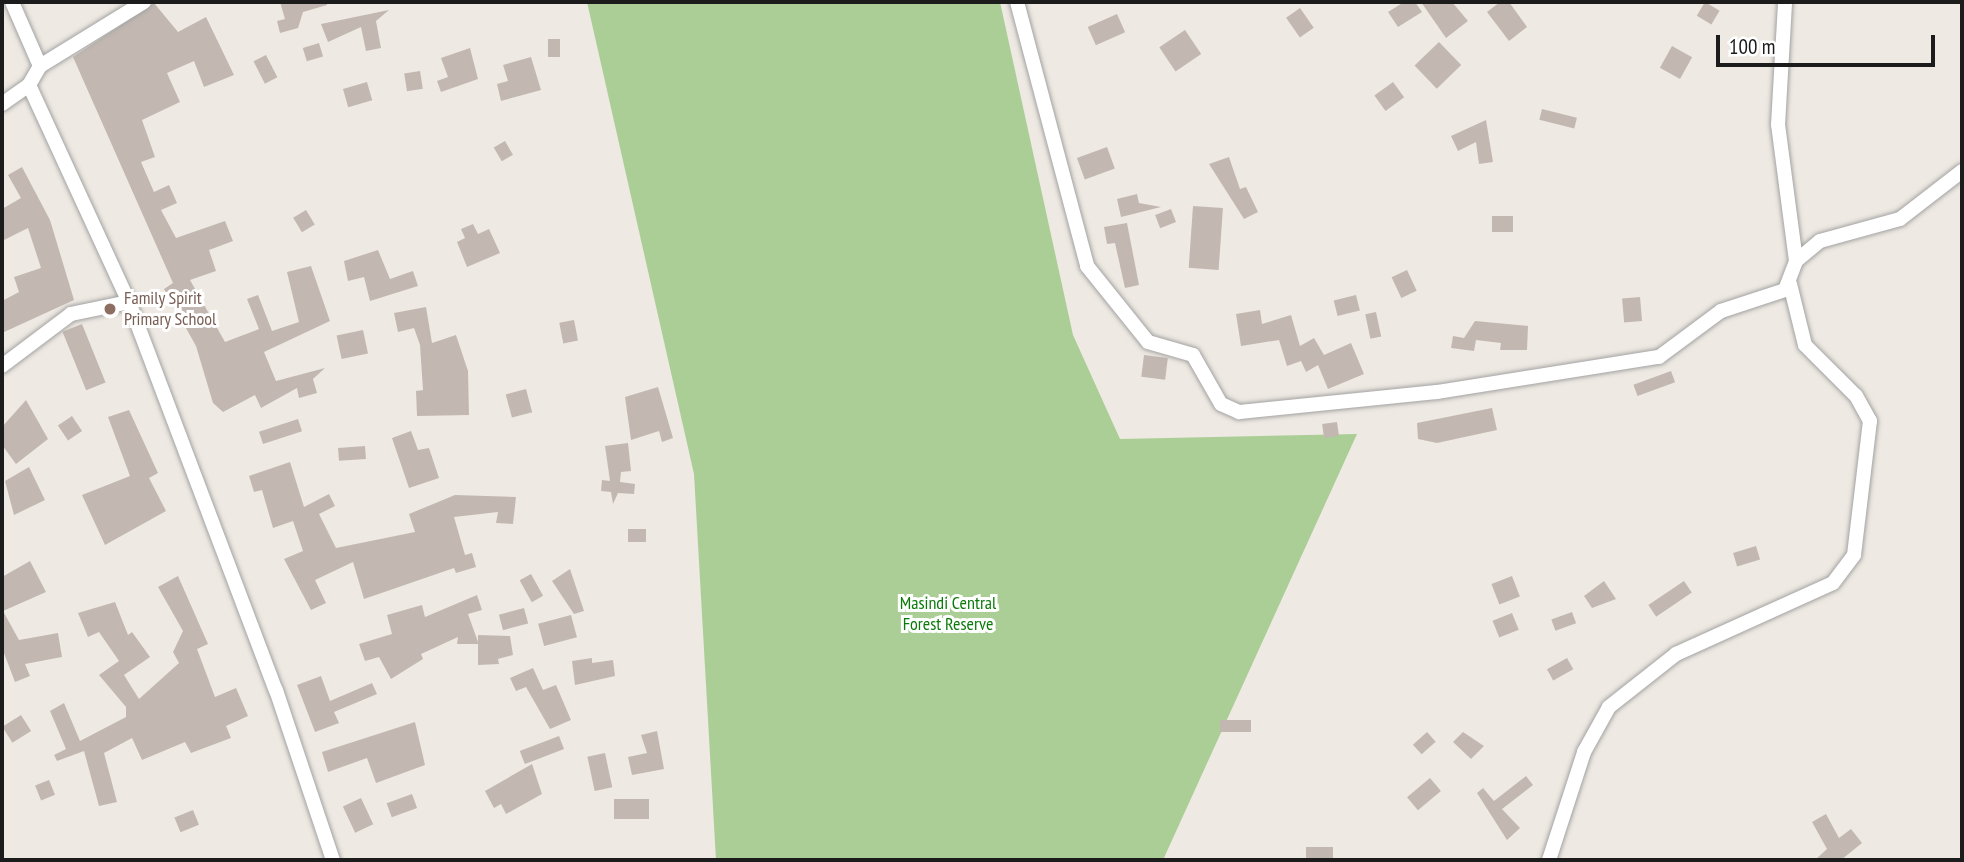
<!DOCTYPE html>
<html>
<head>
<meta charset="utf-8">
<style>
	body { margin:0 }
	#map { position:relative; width:1964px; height:862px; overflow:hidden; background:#eee9e2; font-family:"PT Sans Narrow",sans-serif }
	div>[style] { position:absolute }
	.forest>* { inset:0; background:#abce96 }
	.building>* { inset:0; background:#c2b8b1; transform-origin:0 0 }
	.roads { filter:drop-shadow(0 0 2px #a3a3a3) drop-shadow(0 0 2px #a3a3a3) }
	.minor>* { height:14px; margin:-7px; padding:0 7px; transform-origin:7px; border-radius:7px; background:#fff }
	.dots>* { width:19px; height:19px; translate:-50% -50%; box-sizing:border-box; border:4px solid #fff; border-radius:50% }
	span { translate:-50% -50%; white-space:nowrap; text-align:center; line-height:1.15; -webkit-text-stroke:6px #fff; paint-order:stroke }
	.education-label { font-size:18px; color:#785e54 }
	.left { translate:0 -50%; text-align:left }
	.park-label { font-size:18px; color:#0b7a0a }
	.frame { position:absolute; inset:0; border:4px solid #1c1c1c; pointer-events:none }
	.scale { position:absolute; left:1716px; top:35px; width:219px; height:32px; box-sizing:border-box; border:4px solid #1c1c1c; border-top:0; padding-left:9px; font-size:21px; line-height:24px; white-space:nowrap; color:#1c1c1c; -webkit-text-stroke:5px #fff; paint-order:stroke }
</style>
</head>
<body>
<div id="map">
	<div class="forest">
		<div style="clip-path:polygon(587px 2px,1000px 2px,1073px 335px,1120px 439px,1357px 434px,1163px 860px,716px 860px,694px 474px)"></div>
	</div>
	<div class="building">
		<div style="clip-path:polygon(280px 2px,327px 2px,327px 5px,303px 12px,298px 28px,280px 33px,277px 21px,285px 19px)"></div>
		<div style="clip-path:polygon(1404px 2px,1415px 2px,1422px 12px,1398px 27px,1388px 12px)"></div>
		<div style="clip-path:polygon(1421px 2px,1452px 2px,1468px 21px,1446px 38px)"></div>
		<div style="clip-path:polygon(1500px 2px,1509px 2px,1527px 27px,1509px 41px,1487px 12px)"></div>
		<div style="left:1705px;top:2px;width:17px;height:16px;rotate:31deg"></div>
		<div style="clip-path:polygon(154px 3px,178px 32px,206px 17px,234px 75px,204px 87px,194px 61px,167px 73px,180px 102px,142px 120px,155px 157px,141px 162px,154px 192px,169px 185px,177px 203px,161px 210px,176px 238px,225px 221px,233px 241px,209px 250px,216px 271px,190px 280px,225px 342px,259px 329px,247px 299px,258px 295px,272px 331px,299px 322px,287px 272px,311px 266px,330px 321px,264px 352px,276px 381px,325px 368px,313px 379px,317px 393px,299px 398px,297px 388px,261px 408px,255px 395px,223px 412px,213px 403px,196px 346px,164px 289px,173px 283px,73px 57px)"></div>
		<div style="left:1300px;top:8px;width:24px;height:17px;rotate:55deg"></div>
		<div style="clip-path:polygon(389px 10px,376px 21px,381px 48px,366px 51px,361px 27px,328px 42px,321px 24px)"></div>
		<div style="left:1117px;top:14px;width:20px;height:32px;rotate:66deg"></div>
		<div style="left:1185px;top:30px;width:29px;height:31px;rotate:56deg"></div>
		<div style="left:548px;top:39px;width:12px;height:18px"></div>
		<div style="left:1439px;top:42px;width:32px;height:34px;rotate:46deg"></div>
		<div style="left:319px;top:43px;width:14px;height:17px;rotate:73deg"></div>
		<div style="left:1672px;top:46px;width:23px;height:25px;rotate:29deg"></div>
		<div style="clip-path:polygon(470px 48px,478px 79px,441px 92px,437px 81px,448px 77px,441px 58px)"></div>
		<div style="left:266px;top:55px;width:25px;height:14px;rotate:63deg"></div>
		<div style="clip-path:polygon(531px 57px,541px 90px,501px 101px,497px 84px,508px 81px,503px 65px)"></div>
		<div style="left:420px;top:71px;width:18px;height:16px;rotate:81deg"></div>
		<div style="left:367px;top:82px;width:19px;height:25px;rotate:74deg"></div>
		<div style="left:1393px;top:82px;width:19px;height:23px;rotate:54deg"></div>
		<div style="left:1542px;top:109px;width:36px;height:11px;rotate:14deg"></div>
		<div style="clip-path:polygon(1486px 120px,1493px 162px,1479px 164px,1476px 142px,1458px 151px,1451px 136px)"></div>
		<div style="left:505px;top:141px;width:16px;height:13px;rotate:60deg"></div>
		<div style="left:1107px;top:147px;width:23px;height:32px;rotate:70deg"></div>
		<div style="clip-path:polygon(1229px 157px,1240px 189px,1246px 187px,1258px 212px,1244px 219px,1209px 164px)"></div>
		<div style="clip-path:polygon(22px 167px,50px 220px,74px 300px,2px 333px,2px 301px,19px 292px,14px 277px,41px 268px,28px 228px,2px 241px,2px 209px,21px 198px,8px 175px)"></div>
		<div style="clip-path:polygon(1137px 194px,1139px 203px,1161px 207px,1121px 217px,1117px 199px)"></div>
		<div style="left:1193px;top:206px;width:30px;height:62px;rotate:4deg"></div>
		<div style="left:1171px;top:209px;width:14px;height:17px;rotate:69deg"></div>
		<div style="left:306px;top:210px;width:17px;height:15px;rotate:59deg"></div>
		<div style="left:1492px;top:216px;width:21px;height:16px"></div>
		<div style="clip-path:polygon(1127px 223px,1139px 285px,1125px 288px,1115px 243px,1107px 244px,1104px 227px)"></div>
		<div style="clip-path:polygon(473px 224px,478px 234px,489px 229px,500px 253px,467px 267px,457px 242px,465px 238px,461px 229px)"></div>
		<div style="clip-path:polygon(378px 250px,390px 279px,413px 271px,418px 286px,370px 301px,364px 277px,348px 281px,344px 261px)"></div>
		<div style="left:1407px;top:270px;width:23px;height:17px;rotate:65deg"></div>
		<div style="left:1356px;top:295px;width:16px;height:23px;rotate:76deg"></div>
		<div style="left:1640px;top:297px;width:24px;height:18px;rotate:85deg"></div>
		<div style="clip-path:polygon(426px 307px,432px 343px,456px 335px,468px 371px,469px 415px,417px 416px,416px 391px,423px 390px,420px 345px,414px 328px,398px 332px,394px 313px)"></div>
		<div style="clip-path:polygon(1260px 310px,1262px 324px,1291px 315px,1300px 346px,1314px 338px,1324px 355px,1351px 343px,1364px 374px,1328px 389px,1318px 365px,1306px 372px,1301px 361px,1287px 366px,1279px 340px,1241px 346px,1236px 314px)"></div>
		<div style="left:1376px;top:312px;width:25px;height:11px;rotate:78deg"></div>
		<div style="left:574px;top:320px;width:21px;height:15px;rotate:79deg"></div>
		<div style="clip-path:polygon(1475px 321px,1528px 326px,1527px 350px,1500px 350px,1501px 343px,1476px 340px,1474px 351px,1451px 348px,1453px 336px,1464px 338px)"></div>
		<div style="left:82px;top:324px;width:63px;height:21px;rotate:68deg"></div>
		<div style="left:363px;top:330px;width:24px;height:27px;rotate:78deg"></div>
		<div style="left:1144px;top:355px;width:24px;height:22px;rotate:7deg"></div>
		<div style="left:1671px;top:371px;width:12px;height:40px;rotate:70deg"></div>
		<div style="clip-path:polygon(658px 387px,673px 438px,662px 442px,659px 431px,631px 440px,625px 397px)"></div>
		<div style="left:526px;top:389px;width:24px;height:21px;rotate:75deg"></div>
		<div style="clip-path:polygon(26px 400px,48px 439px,16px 464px,2px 445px,2px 427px)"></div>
		<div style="clip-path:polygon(1492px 408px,1497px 430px,1437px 443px,1418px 439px,1417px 423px)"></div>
		<div style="clip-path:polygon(129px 410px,158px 473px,149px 478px,166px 511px,105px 545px,82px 495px,130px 476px,108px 417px)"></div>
		<div style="left:72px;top:416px;width:18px;height:17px;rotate:56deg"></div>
		<div style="left:298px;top:419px;width:13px;height:41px;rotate:72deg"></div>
		<div style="left:1337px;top:422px;width:14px;height:15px;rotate:82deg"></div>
		<div style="clip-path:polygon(411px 431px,418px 450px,429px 448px,439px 478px,409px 488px,392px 438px)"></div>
		<div style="clip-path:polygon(628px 443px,631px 471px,621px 472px,620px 482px,635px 484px,634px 494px,618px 493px,613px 504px,611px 492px,601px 491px,602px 480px,610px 481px,605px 446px)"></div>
		<div style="left:365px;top:446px;width:13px;height:27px;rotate:86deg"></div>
		<div style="clip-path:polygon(290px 462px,304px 507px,329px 494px,335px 506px,319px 514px,336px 548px,415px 532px,409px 514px,455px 495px,516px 497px,513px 524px,496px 523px,498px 512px,454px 517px,465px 555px,472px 553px,476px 567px,456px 573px,454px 568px,364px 599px,353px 562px,315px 580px,326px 603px,311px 610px,284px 559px,303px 551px,293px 521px,273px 528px,262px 490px,254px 492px,249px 476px)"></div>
		<div style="clip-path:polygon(29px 467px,45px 500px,14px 515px,5px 481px)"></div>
		<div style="left:646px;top:529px;width:13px;height:18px;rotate:90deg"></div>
		<div style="left:1756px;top:546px;width:14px;height:24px;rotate:73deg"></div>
		<div style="clip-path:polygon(30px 561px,46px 592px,3px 611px,19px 640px,58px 633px,62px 657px,25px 664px,30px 676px,15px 682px,2px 648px,2px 577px)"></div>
		<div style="clip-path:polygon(570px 569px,584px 611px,574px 614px,552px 581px)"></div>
		<div style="left:531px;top:574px;width:25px;height:13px;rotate:61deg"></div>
		<div style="clip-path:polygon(178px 576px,208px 644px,197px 649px,215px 697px,236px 688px,248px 716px,226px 726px,231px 738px,191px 753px,185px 742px,142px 760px,132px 738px,104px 753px,117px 802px,99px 806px,84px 751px,57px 761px,54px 755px,66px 749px,50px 711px,64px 703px,80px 741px,126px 717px,126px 707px,99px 675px,119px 661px,99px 632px,88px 637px,78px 613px,115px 602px,128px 635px,132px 632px,150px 657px,124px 675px,139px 699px,179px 663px,173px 652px,183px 631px,158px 587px)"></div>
		<div style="left:1512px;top:576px;width:22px;height:22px;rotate:69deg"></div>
		<div style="clip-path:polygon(1604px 581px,1616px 599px,1592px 608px,1584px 596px)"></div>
		<div style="left:1684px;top:581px;width:14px;height:43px;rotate:56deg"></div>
		<div style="clip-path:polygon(477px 595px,482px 610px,468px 614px,478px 642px,478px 635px,510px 636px,513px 655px,498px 659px,499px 664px,478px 665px,478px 644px,457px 644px,458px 637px,421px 654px,423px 659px,391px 679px,379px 657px,365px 661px,359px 644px,392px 634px,387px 615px,422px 605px,425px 617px)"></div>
		<div style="left:524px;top:608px;width:16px;height:26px;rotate:75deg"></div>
		<div style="left:1572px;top:612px;width:12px;height:22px;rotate:70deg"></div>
		<div style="left:1512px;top:613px;width:18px;height:21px;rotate:68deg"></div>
		<div style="left:571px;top:615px;width:23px;height:34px;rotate:75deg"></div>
		<div style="clip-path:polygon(592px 658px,592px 663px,613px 660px,615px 676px,575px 685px,572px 661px)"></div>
		<div style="left:1567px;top:658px;width:13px;height:23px;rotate:61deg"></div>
		<div style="clip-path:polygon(533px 668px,543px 690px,556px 685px,571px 720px,550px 729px,526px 687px,516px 691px,510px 678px)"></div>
		<div style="clip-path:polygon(321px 676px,330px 701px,372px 683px,377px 694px,334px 712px,339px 723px,315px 732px,297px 685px)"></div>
		<div style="left:21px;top:715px;width:19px;height:22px;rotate:58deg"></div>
		<div style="left:1220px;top:720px;width:31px;height:12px"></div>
		<div style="clip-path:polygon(415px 722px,425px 765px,376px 783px,367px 758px,328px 772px,322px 752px)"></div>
		<div style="clip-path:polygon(657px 731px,664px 769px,632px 775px,628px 757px,647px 753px,641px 735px)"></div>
		<div style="left:1427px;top:732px;width:13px;height:19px;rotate:48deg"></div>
		<div style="clip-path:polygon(1463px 732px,1484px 746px,1471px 759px,1453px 742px)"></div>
		<div style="left:559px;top:736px;width:14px;height:42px;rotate:69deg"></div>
		<div style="left:605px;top:753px;width:35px;height:18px;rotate:78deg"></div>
		<div style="clip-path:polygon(532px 764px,542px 794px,506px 814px,501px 804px,494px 808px,485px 791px)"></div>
		<div style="clip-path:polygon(1526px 776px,1533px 785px,1502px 809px,1520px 828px,1507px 840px,1477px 793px,1483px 788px,1494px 801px)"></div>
		<div style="left:1430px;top:778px;width:17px;height:30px;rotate:50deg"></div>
		<div style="left:49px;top:780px;width:16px;height:15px;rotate:68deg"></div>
		<div style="left:412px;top:794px;width:15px;height:27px;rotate:70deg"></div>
		<div style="left:361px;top:798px;width:29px;height:20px;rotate:65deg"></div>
		<div style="left:649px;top:799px;width:20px;height:35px;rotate:90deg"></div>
		<div style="left:193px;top:810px;width:16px;height:20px;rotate:68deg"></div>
		<div style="clip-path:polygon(1826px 814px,1839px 838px,1851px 829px,1862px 843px,1841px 860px,1815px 860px,1827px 849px,1812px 822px)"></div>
		<div style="left:1306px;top:847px;width:27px;height:13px"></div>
	</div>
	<div class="roads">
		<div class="minor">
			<div style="left:12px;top:2px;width:70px;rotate:66.4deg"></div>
			<div style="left:40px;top:66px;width:22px;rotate:120deg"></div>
			<div style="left:29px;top:85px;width:239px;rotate:65.3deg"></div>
			<div style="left:129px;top:302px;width:415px;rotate:69.3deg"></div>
			<div style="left:276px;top:690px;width:179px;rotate:71.5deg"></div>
			<div style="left:1017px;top:2px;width:273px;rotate:75.1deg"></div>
			<div style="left:1087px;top:266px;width:97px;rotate:51.2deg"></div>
			<div style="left:1148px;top:342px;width:47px;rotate:16.1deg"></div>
			<div style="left:1193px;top:355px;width:56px;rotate:60.3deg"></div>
			<div style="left:1221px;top:404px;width:20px;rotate:24deg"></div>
			<div style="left:1239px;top:412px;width:199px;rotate:-5.8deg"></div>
			<div style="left:1437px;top:392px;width:225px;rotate:-9deg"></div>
			<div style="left:1659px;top:357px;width:77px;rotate:-36.6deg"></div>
			<div style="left:1721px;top:311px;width:67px;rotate:-18.2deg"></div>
			<div style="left:1785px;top:290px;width:31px;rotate:-69deg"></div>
			<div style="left:1796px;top:261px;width:137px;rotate:-97.5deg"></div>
			<div style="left:1778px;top:125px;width:123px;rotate:-86.7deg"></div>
			<div style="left:40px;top:66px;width:122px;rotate:-31.6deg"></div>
			<div style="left:2px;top:104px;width:33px;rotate:-35deg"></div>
			<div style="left:1796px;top:261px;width:31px;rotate:-40deg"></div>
			<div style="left:1820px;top:241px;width:83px;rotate:-15.4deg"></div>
			<div style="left:1900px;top:219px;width:78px;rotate:-37.7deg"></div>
			<div style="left:2px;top:366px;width:86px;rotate:-37deg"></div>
			<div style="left:71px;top:314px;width:59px;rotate:-11.7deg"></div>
			<div style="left:1549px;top:860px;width:114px;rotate:-72deg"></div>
			<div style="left:1584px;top:752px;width:51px;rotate:-60.9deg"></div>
			<div style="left:1609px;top:707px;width:85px;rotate:-38.3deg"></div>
			<div style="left:1676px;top:654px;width:172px;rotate:-24.3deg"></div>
			<div style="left:1833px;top:583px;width:35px;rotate:-53deg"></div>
			<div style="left:1854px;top:555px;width:135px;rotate:-83.2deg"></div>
			<div style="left:1870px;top:421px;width:29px;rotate:-119deg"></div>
			<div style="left:1856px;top:396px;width:72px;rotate:-135deg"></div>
			<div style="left:1805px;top:345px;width:63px;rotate:-103.8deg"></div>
		</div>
	</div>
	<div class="dots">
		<div style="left:110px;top:309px;background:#8d6e63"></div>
	</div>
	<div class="education-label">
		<span class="left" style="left:124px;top:309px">Family Spirit<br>Primary School</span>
	</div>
	<div class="park-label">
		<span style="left:948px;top:614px">Masindi Central<br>Forest Reserve</span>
	</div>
	<div class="frame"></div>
	<div class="scale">100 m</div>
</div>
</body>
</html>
